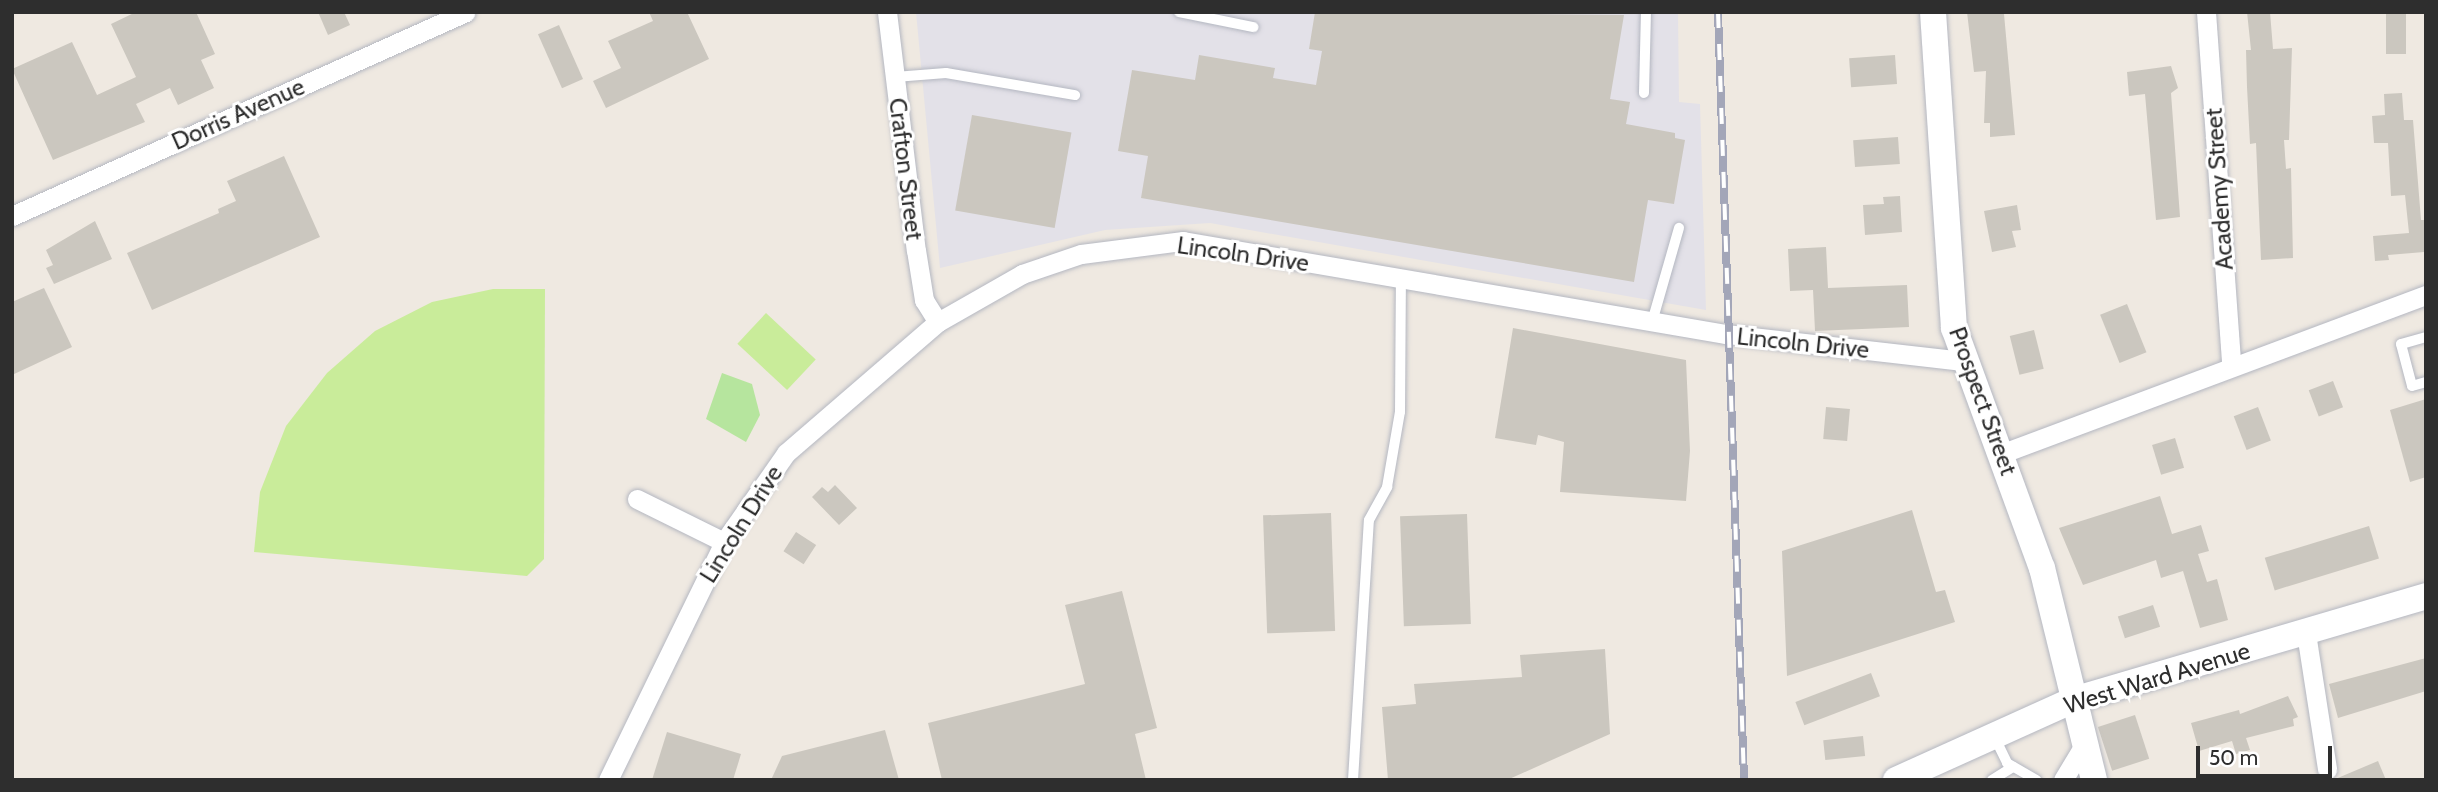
<!DOCTYPE html>
<html>
<head>
<meta charset="utf-8">
<style>
	body { margin:0 }
	#map { position:relative; width:2438px; height:792px; overflow:hidden; background:#efe9e1; font-family:Cabin,sans-serif }
	div>[style] { position:absolute }
	.industrial>* { inset:0; background:#e3e1e8 }
	.green>* { inset:0; background:#b6e59e }
	.pitch>* { inset:0; background:#c9ec9a; transform-origin:0 0 }
	.building>* { inset:0; background:#cbc7bf; transform-origin:0 0 }
	.roads { filter:drop-shadow(0 0 2px #b4b7c1) drop-shadow(0 0 2px #b4b7c1) }
	.lane>* { height:10px; margin:-5px; padding:0 5px; transform-origin:5px; border-radius:5px; background:#fff }
	.street>* { height:19px; margin:-9.5px; padding:0 9.5px; transform-origin:9.5px; border-radius:9.5px; background:#fff }
	.secondary>* { height:26px; margin:-13px; padding:0 13px; transform-origin:13px; border-radius:13px; background:#fff }
	.rail>* { height:8px; margin-top:-4px; transform-origin:0; background:repeating-linear-gradient(90deg,#fff 0 16px,#a3a6b8 0 32px); box-sizing:border-box; border-block:2px solid #a3a6b8 }
	span { translate:-50% -50%; white-space:nowrap; text-align:center; line-height:1.15; -webkit-text-stroke:6px #fff; paint-order:stroke }
	.street-label { font-size:24px; color:#2e2e2e }
	.frame { position:absolute; inset:0; border:14px solid #2e2e2e; pointer-events:none }
	.scale { position:absolute; left:2196px; top:746px; width:136px; height:32px; box-sizing:border-box; border:4px solid #2e2e2e; border-top:0; padding-left:9px; font-size:21px; line-height:24px; white-space:nowrap; color:#2e2e2e; -webkit-text-stroke:5px #fff; paint-order:stroke }
</style>
</head>
<body>
<div id="map">
	<div class="industrial">
		<div style="clip-path:polygon(916px 12px,1678px 12px,1679px 102px,1700px 104px,1706px 310px,1210px 223px,1105px 230px,940px 268px)"></div>
	</div>
	<div class="green">
		<div style="clip-path:polygon(722px 373px,752px 384px,760px 415px,746px 442px,706px 419px)"></div>
	</div>
	<div class="pitch">
		<div style="clip-path:polygon(493px 289px,545px 289px,544px 559px,527px 576px,254px 552px,260px 492px,286px 426px,327px 373px,375px 331px,432px 302px)"></div>
		<div style="left:766px;top:313px;width:68px;height:42px;rotate:43deg"></div>
	</div>
	<div class="building">
		<div style="clip-path:polygon(136px 12px,196px 12px,215px 54px,201px 60px,214px 88px,178px 105px,170px 88px,136px 104px,145px 122px,53px 160px,12px 69px,72px 42px,97px 95px,136px 77px,111px 24px)"></div>
		<div style="clip-path:polygon(318px 12px,344px 12px,350px 25px,328px 35px)"></div>
		<div style="clip-path:polygon(649px 12px,687px 12px,709px 59px,606px 108px,593px 81px,621px 68px,608px 41px,653px 21px)"></div>
		<div style="clip-path:polygon(1315px 12px,1624px 15px,1610px 99px,1630px 102px,1626px 124px,1675px 133px,1675px 138px,1685px 140px,1674px 204px,1648px 200px,1634px 282px,1141px 198px,1148px 156px,1118px 151px,1132px 70px,1195px 80px,1199px 55px,1275px 68px,1273px 78px,1316px 85px,1322px 51px,1309px 49px)"></div>
		<div style="clip-path:polygon(1967px 12px,2004px 14px,2015px 135px,1990px 137px,1990px 123px,1984px 123px,1986px 71px,1974px 72px)"></div>
		<div style="clip-path:polygon(2247px 12px,2270px 12px,2273px 49px,2292px 48px,2289px 140px,2284px 140px,2286px 169px,2291px 168px,2293px 258px,2261px 260px,2256px 143px,2250px 144px,2247px 87px,2246px 50px,2251px 50px)"></div>
		<div style="left:2386px;top:12px;width:20px;height:42px"></div>
		<div style="left:559px;top:25px;width:59px;height:23px;rotate:66deg"></div>
		<div style="left:1895px;top:55px;width:29px;height:46px;rotate:86deg"></div>
		<div style="clip-path:polygon(2171px 66px,2178px 88px,2171px 93px,2180px 217px,2156px 220px,2145px 94px,2129px 96px,2127px 72px)"></div>
		<div style="clip-path:polygon(2402px 93px,2404px 120px,2413px 120px,2421px 220px,2426px 220px,2424px 252px,2388px 255px,2389px 260px,2375px 261px,2373px 236px,2409px 233px,2405px 195px,2391px 196px,2388px 143px,2374px 143px,2372px 116px,2385px 115px,2384px 94px)"></div>
		<div style="left:972px;top:115px;width:101px;height:97px;rotate:10deg"></div>
		<div style="left:1898px;top:137px;width:27px;height:45px;rotate:86deg"></div>
		<div style="clip-path:polygon(284px 156px,320px 237px,152px 310px,127px 253px,219px 213px,218px 209px,236px 201px,227px 181px)"></div>
		<div style="clip-path:polygon(1900px 196px,1902px 232px,1865px 235px,1863px 205px,1884px 204px,1883px 197px)"></div>
		<div style="clip-path:polygon(2017px 205px,2021px 230px,2012px 231px,2016px 247px,1992px 252px,1984px 211px)"></div>
		<div style="clip-path:polygon(95px 221px,112px 259px,54px 284px,46px 268px,53px 265px,46px 250px)"></div>
		<div style="clip-path:polygon(1826px 247px,1828px 288px,1907px 285px,1909px 327px,1815px 331px,1813px 290px,1790px 291px,1788px 249px)"></div>
		<div style="clip-path:polygon(44px 288px,72px 347px,12px 375px,12px 302px)"></div>
		<div style="left:2127px;top:304px;width:52px;height:29px;rotate:68deg"></div>
		<div style="clip-path:polygon(1513px 328px,1686px 360px,1690px 451px,1686px 501px,1560px 492px,1564px 442px,1538px 435px,1536px 445px,1495px 438px)"></div>
		<div style="left:2034px;top:330px;width:40px;height:25px;rotate:76deg"></div>
		<div style="left:2333px;top:381px;width:28px;height:26px;rotate:69deg"></div>
		<div style="clip-path:polygon(2426px 399px,2426px 477px,2410px 482px,2390px 410px)"></div>
		<div style="left:1826px;top:407px;width:24px;height:32px;rotate:5deg"></div>
		<div style="left:2258px;top:407px;width:36px;height:26px;rotate:69deg"></div>
		<div style="left:2175px;top:438px;width:31px;height:24px;rotate:73deg"></div>
		<div style="clip-path:polygon(835px 485px,857px 508px,839px 525px,812px 497px,822px 487px,828px 492px)"></div>
		<div style="clip-path:polygon(2160px 496px,2172px 534px,2201px 525px,2209px 551px,2198px 554px,2207px 582px,2217px 579px,2228px 620px,2200px 628px,2183px 571px,2161px 578px,2156px 560px,2083px 585px,2059px 528px)"></div>
		<div style="clip-path:polygon(1912px 510px,1936px 592px,1945px 590px,1955px 622px,1787px 676px,1782px 551px)"></div>
		<div style="left:1331px;top:513px;width:118px;height:68px;rotate:88deg"></div>
		<div style="left:1467px;top:514px;width:110px;height:67px;rotate:88deg"></div>
		<div style="left:2369px;top:526px;width:34px;height:109px;rotate:73deg"></div>
		<div style="left:796px;top:532px;width:24px;height:23px;rotate:33deg"></div>
		<div style="clip-path:polygon(1122px 591px,1157px 728px,1135px 734px,1146px 780px,942px 780px,928px 723px,1085px 684px,1065px 605px)"></div>
		<div style="left:2153px;top:605px;width:23px;height:37px;rotate:72deg"></div>
		<div style="clip-path:polygon(1605px 649px,1610px 734px,1507px 780px,1388px 780px,1382px 707px,1416px 704px,1414px 684px,1522px 677px,1520px 655px)"></div>
		<div style="clip-path:polygon(2426px 658px,2426px 691px,2338px 718px,2329px 684px)"></div>
		<div style="left:1871px;top:673px;width:25px;height:81px;rotate:69deg"></div>
		<div style="clip-path:polygon(2288px 696px,2298px 717px,2293px 719px,2294px 726px,2246px 738px,2250px 750px,2236px 754px,2232px 741px,2199px 751px,2191px 723px,2239px 710px,2240px 714px)"></div>
		<div style="left:2135px;top:715px;width:46px;height:39px;rotate:72deg"></div>
		<div style="clip-path:polygon(885px 730px,899px 780px,771px 780px,782px 756px)"></div>
		<div style="clip-path:polygon(667px 732px,741px 754px,733px 780px,652px 780px)"></div>
		<div style="left:1863px;top:736px;width:20px;height:40px;rotate:84deg"></div>
		<div style="clip-path:polygon(2378px 761px,2386px 780px,2333px 780px)"></div>
	</div>
	<div class="roads">
		<div class="lane">
			<div style="left:1179px;top:12px;width:76px;rotate:11.5deg"></div>
			<div style="left:895px;top:77px;width:51px;rotate:-4.5deg"></div>
			<div style="left:946px;top:73px;width:131px;rotate:9.7deg"></div>
			<div style="left:1644px;top:93px;width:81px;rotate:-88.6deg"></div>
			<div style="left:1652px;top:322px;width:98px;rotate:-74deg"></div>
			<div style="left:2426px;top:337px;width:26px;rotate:164deg"></div>
			<div style="left:2401px;top:344px;width:43px;rotate:75.3deg"></div>
			<div style="left:2412px;top:386px;width:15px;rotate:-16deg"></div>
			<div style="left:1995px;top:738px;width:28px;rotate:64deg"></div>
			<div style="left:2007px;top:763px;width:34px;rotate:30deg"></div>
			<div style="left:1353px;top:780px;width:260px;rotate:-86.5deg"></div>
			<div style="left:1369px;top:520px;width:38px;rotate:-61deg"></div>
			<div style="left:1387px;top:487px;width:76px;rotate:-80.2deg"></div>
			<div style="left:1400px;top:412px;width:134px;rotate:-89.6deg"></div>
			<div style="left:1992px;top:780px;width:25px;rotate:-32deg"></div>
		</div>
		<div class="street">
			<div style="left:887px;top:12px;width:240px;rotate:83.1deg"></div>
			<div style="left:916px;top:250px;width:51px;rotate:80.9deg"></div>
			<div style="left:924px;top:300px;width:26px;rotate:58deg"></div>
			<div style="left:2206px;top:12px;width:354px;rotate:85.9deg"></div>
			<div style="left:12px;top:216px;width:497px;rotate:-24.2deg"></div>
			<div style="left:2003px;top:453px;width:452px;rotate:-20.5deg"></div>
			<div style="left:637px;top:499px;width:97px;rotate:26.3deg"></div>
			<div style="left:2306px;top:633px;width:138px;rotate:81.2deg"></div>
			<div style="left:608px;top:780px;width:265px;rotate:-64deg"></div>
			<div style="left:724px;top:542px;width:108px;rotate:-55.1deg"></div>
			<div style="left:786px;top:453px;width:201px;rotate:-40.8deg"></div>
			<div style="left:938px;top:322px;width:97px;rotate:-29.7deg"></div>
			<div style="left:1022px;top:274px;width:62px;rotate:-18.7deg"></div>
			<div style="left:1081px;top:254px;width:103px;rotate:-7.3deg"></div>
			<div style="left:1183px;top:241px;width:551px;rotate:9.72deg"></div>
			<div style="left:1726px;top:334px;width:240px;rotate:6.5deg"></div>
			<div style="left:2063px;top:780px;width:41px;rotate:-59deg"></div>
		</div>
		<div class="secondary">
			<div style="left:1933px;top:12px;width:317px;rotate:86.2deg"></div>
			<div style="left:1954px;top:328px;width:256px;rotate:69.9deg"></div>
			<div style="left:2042px;top:568px;width:218px;rotate:76.2deg"></div>
			<div style="left:1896px;top:780px;width:194px;rotate:-24.3deg"></div>
			<div style="left:2073px;top:700px;width:368px;rotate:-16.4deg"></div>
		</div>
	</div>
	<div class="rail">
		<div style="left:1718px;top:12px;width:768px;rotate:88.06deg"></div>
	</div>
	<div class="street-label">
		<span style="left:238px;top:114px;rotate:-24deg">Dorris Avenue</span>
		<span style="left:906px;top:169px;rotate:83deg">Crafton Street</span>
		<span style="left:2219px;top:189px;rotate:-94deg">Academy Street</span>
		<span style="left:1243px;top:254px;rotate:8deg">Lincoln Drive</span>
		<span style="left:1803px;top:343px;rotate:6deg">Lincoln Drive</span>
		<span style="left:1983px;top:401px;rotate:70deg">Prospect Street</span>
		<span style="left:741px;top:524px;rotate:-58deg">Lincoln Drive</span>
		<span style="left:2157px;top:678px;rotate:-17deg">West Ward Avenue</span>
	</div>
	<div class="frame"></div>
	<div class="scale">50 m</div>
</div>
</body>
</html>
